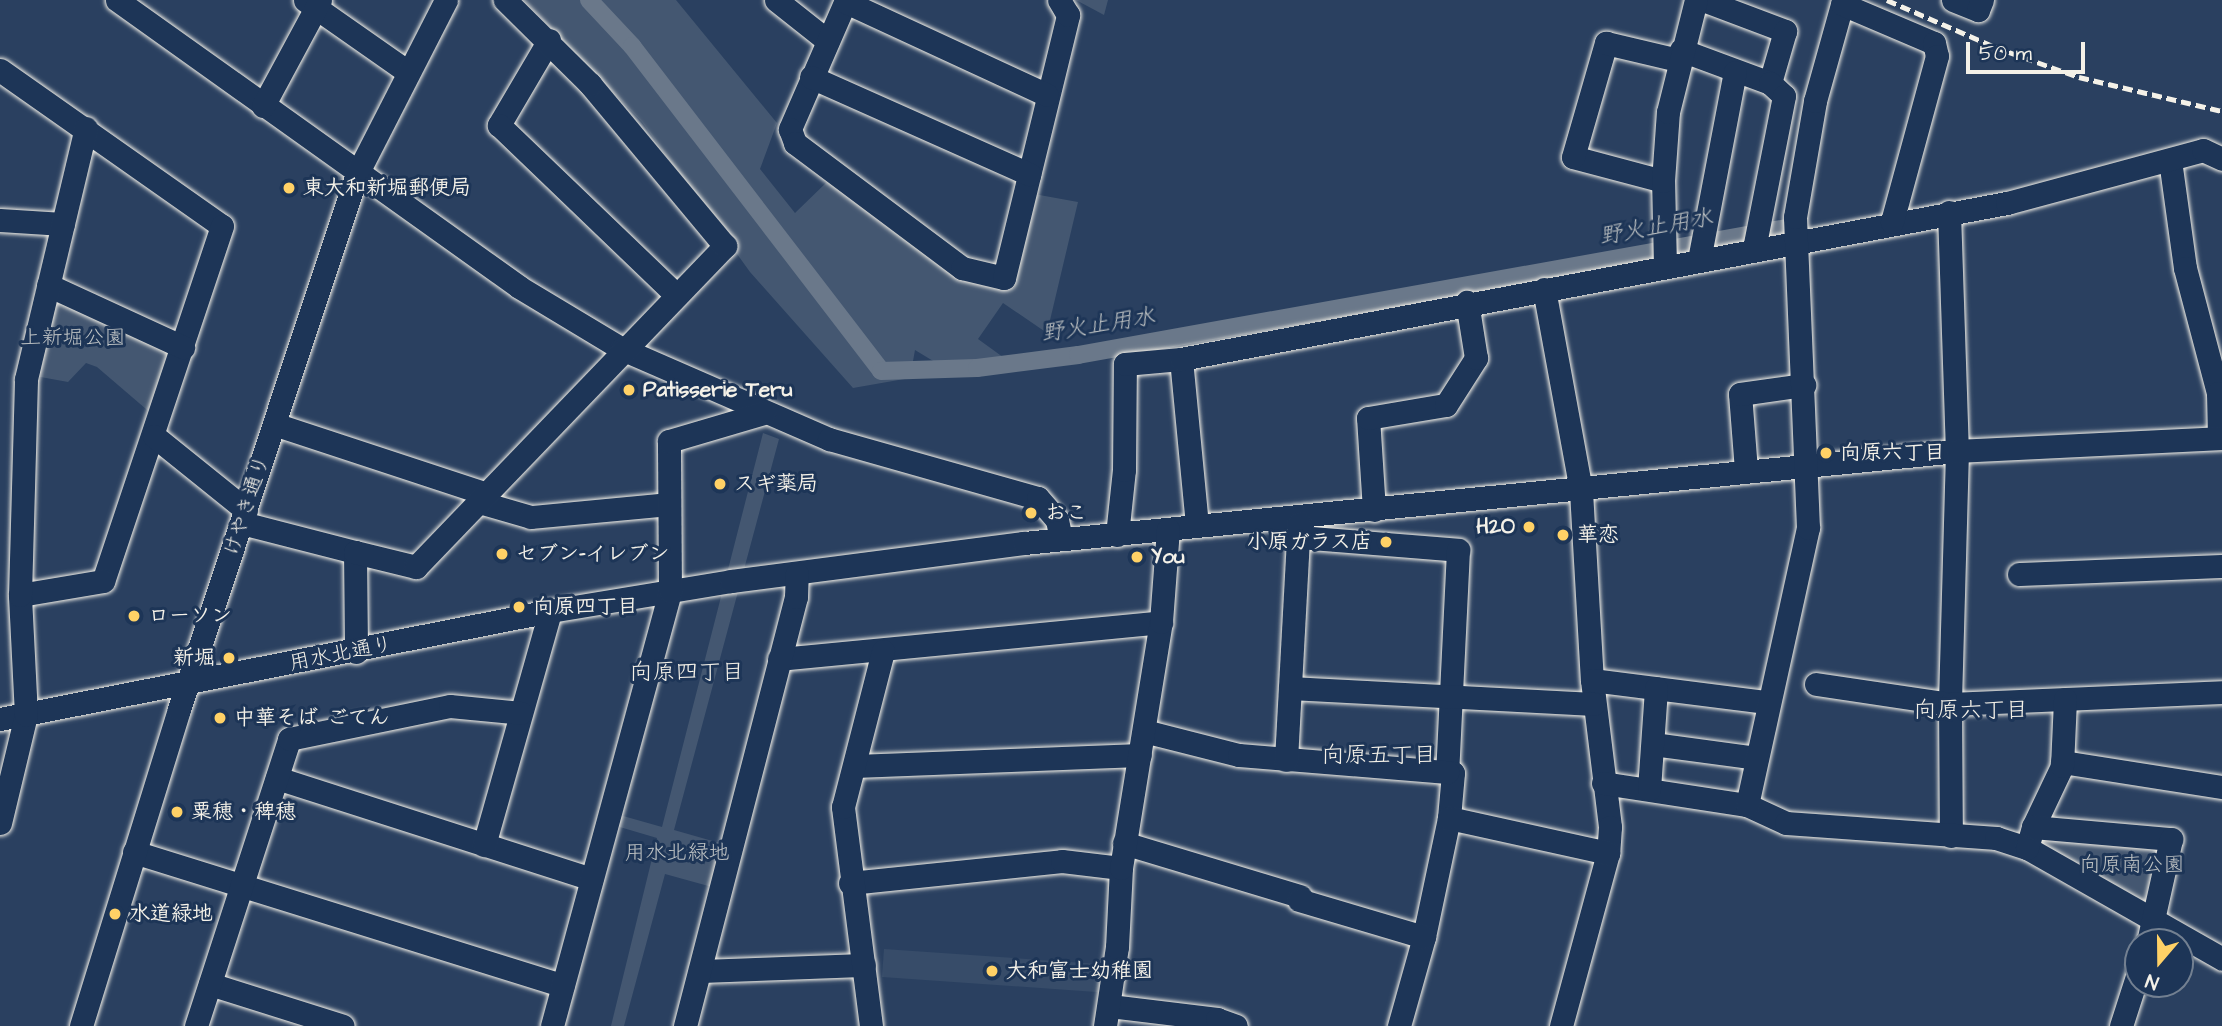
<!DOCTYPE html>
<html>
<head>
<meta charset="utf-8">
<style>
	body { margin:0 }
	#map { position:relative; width:2222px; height:1026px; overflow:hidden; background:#2a4060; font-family:"Architects Daughter","Klee One",sans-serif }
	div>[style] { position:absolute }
	.built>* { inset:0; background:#374c69; transform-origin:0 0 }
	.green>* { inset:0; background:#445771 }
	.canal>* { height:18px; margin:-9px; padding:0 9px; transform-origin:9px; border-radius:9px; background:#6a788a }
	.roads { filter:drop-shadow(0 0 2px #f4f1e8) drop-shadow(0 0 2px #f4f1e8) }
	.minor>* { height:23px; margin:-11.5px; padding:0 11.5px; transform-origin:11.5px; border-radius:11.5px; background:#1d3557 }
	.rail>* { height:4.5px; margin-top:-2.25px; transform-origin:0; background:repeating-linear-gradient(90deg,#f4f1e8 0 10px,transparent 0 15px) }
	.dots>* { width:19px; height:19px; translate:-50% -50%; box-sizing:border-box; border:4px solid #1d3557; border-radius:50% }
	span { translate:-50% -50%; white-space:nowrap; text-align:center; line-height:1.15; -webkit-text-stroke:6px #1d3557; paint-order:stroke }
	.poi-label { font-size:21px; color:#f4f1e8; font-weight:700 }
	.left { translate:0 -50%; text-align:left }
	.right { translate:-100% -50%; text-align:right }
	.park-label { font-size:21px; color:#bfc3c4 }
	.street-label { font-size:21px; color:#f4f1e8 }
	.water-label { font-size:23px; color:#bdc1c2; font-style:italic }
	.neighbourhood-label { font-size:23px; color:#f4f1e8 }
	.north { position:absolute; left:2124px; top:928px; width:70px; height:70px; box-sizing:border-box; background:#1d3557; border:2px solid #738091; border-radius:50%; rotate:200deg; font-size:19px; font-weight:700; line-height:28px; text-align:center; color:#f4f1e8 }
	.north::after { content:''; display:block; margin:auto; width:24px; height:32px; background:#ffd166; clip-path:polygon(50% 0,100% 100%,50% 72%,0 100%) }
	.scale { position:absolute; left:1966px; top:42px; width:119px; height:32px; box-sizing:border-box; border:4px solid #f4f1e8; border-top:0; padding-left:9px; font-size:21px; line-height:24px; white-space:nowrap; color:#f4f1e8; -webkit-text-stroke:5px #1d3557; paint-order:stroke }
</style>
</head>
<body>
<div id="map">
	<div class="built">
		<div style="left:884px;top:949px;width:218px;height:28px;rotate:4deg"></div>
	</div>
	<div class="green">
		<div style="clip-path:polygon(524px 0,676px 0,777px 123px,760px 169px,795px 213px,831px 178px,956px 275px,1014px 288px,1034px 194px,1078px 202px,1047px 333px,1003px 303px,978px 339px,1007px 360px,943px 367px,915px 350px,910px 378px,853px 388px,750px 272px,642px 122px)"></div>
		<div style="clip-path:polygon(1076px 0,1108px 0,1104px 15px)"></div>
		<div style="clip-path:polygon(58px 301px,168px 348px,172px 357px,153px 415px,97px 367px,86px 363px,68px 382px,35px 376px,51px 304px)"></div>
		<div style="clip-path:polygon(763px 433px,779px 439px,674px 830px,723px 844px,712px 887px,665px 874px,624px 1026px,611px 1026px,657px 838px,613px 825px,616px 814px,662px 827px)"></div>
		<div style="clip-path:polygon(2040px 831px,2164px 842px,2151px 905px,2038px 841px)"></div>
	</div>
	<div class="canal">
		<div style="left:589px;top:0;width:63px;rotate:46.9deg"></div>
		<div style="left:632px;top:46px;width:409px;rotate:52.5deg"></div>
		<div style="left:881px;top:371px;width:96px;rotate:-1.8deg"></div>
		<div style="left:977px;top:368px;width:102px;rotate:-7.3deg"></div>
		<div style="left:1078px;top:355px;width:720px;rotate:-10.16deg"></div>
	</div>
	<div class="roads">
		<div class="minor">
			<div style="left:117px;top:0;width:494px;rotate:35.5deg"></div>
			<div style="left:519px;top:287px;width:120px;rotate:31deg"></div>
			<div style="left:622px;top:349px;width:226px;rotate:23.5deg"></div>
			<div style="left:829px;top:439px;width:217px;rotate:15.8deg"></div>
			<div style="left:1038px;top:498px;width:29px;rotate:49deg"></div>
			<div style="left:1057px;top:520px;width:19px;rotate:78deg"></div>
			<div style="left:305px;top:0;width:126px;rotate:35deg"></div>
			<div style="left:776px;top:0;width:66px;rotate:38.3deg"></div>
			<div style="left:846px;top:0;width:141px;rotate:113.5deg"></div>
			<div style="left:790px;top:129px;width:15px;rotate:70deg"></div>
			<div style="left:795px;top:143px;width:209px;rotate:36.8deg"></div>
			<div style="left:962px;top:268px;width:43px;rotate:13.4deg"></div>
			<div style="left:1004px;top:278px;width:271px;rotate:-76.3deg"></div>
			<div style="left:1068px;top:15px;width:17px;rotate:-121deg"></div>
			<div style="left:1703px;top:0;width:88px;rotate:20.7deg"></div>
			<div style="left:1785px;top:31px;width:54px;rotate:106.1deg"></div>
			<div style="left:1953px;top:0;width:27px;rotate:22deg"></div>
			<div style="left:1978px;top:10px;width:11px;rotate:-68deg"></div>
			<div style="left:846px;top:2px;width:221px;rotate:24.8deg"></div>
			<div style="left:549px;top:40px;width:99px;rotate:120.5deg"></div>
			<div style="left:499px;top:125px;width:245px;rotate:43.8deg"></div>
			<div style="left:1681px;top:50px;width:95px;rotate:20.3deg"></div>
			<div style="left:1770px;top:83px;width:19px;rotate:43deg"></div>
			<div style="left:1784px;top:96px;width:156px;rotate:101.1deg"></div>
			<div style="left:0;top:70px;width:271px;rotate:35.1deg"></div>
			<div style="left:222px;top:226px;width:374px;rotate:108.5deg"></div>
			<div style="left:103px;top:581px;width:84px;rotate:170.4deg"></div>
			<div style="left:811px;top:77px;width:239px;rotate:24deg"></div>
			<div style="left:263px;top:106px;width:120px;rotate:-61.7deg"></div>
			<div style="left:2170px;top:160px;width:109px;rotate:82.1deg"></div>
			<div style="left:2185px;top:268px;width:129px;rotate:75.2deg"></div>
			<div style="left:2218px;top:393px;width:45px;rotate:88.7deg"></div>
			<div style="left:1663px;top:181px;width:93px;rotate:-165.1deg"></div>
			<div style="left:1573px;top:157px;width:119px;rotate:-73.9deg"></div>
			<div style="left:1606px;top:43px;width:74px;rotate:13.3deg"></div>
			<div style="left:1949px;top:212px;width:239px;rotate:88.1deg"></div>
			<div style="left:1957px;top:451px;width:253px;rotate:91.6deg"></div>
			<div style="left:1950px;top:704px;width:132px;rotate:89.6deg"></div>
			<div style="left:0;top:220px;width:63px;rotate:3.6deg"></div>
			<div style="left:1699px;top:260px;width:191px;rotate:-79.2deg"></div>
			<div style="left:1665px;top:266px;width:85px;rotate:-91.3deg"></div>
			<div style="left:1663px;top:181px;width:69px;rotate:-85.9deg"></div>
			<div style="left:1668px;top:112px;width:115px;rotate:-76deg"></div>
			<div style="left:48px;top:285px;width:149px;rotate:24.7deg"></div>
			<div style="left:1544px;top:289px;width:205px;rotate:79.6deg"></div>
			<div style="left:1581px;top:491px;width:189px;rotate:86.7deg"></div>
			<div style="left:1592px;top:680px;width:148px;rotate:83deg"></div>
			<div style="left:1610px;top:827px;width:26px;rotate:94deg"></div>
			<div style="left:1608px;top:853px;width:179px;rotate:105.2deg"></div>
			<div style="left:1181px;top:359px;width:167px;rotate:84.5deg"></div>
			<div style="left:274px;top:424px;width:224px;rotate:18.2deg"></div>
			<div style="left:154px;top:436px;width:118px;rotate:38.8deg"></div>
			<div style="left:1746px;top:470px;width:76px;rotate:-94.5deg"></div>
			<div style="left:1740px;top:394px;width:65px;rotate:-8deg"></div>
			<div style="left:479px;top:502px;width:54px;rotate:16.1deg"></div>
			<div style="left:531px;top:517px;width:138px;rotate:-5.4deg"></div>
			<div style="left:1374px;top:510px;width:92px;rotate:-93.7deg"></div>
			<div style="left:1368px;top:418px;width:79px;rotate:-9.5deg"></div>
			<div style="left:1446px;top:405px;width:56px;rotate:-57.4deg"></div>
			<div style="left:1476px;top:358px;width:57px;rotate:-99.1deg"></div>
			<div style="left:242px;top:523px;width:117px;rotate:14.4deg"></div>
			<div style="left:355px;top:552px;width:100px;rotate:89.4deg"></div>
			<div style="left:1117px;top:535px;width:65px;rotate:-83.9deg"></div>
			<div style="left:1124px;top:470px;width:106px;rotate:-89.5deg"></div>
			<div style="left:1125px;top:364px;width:56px;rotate:-5.1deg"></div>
			<div style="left:1181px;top:359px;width:841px;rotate:-10.7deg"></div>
			<div style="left:2007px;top:203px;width:203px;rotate:-15.1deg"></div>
			<div style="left:2203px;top:150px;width:21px;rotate:25deg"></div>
			<div style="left:1298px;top:537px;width:161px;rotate:4.6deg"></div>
			<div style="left:1458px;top:550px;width:222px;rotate:92.8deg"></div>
			<div style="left:1447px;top:772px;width:6px;rotate:9deg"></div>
			<div style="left:1453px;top:773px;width:45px;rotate:95.1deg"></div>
			<div style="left:1449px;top:818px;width:122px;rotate:101.9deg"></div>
			<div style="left:1424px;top:937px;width:92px;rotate:105.7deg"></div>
			<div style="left:355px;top:552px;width:63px;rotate:13.8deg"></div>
			<div style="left:416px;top:567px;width:446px;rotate:-46.1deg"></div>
			<div style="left:725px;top:246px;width:211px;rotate:-129.8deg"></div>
			<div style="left:590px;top:84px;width:120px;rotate:-135.3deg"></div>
			<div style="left:2019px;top:574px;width:203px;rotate:-2.3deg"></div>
			<div style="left:779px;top:659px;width:384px;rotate:-5.5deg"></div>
			<div style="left:1592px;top:680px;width:176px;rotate:7.2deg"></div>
			<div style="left:1816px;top:684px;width:135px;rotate:8.5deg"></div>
			<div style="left:1950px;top:704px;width:272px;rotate:-2.5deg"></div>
			<div style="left:1290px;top:688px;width:304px;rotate:3deg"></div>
			<div style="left:0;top:719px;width:561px;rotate:-11.11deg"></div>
			<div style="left:550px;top:611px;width:183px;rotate:-9.4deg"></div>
			<div style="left:731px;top:581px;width:295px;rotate:-7.4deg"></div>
			<div style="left:1024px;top:543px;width:938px;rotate:-5.63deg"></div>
			<div style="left:1957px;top:451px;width:265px;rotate:-2.8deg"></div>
			<div style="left:1144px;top:731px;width:98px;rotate:14.2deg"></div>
			<div style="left:1239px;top:755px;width:209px;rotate:4.7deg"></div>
			<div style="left:1653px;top:744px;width:104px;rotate:7.7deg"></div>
			<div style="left:1286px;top:760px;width:237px;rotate:-86.9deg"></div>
			<div style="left:2062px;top:762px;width:162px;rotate:8.9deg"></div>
			<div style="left:855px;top:766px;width:285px;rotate:-2.2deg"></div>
			<div style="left:277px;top:778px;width:330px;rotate:17.8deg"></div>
			<div style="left:1603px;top:783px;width:146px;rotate:8.7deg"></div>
			<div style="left:1747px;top:805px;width:43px;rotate:24.8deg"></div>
			<div style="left:1786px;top:823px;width:211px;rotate:4.1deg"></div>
			<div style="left:1996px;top:838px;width:33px;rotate:18deg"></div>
			<div style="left:2027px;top:848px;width:224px;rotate:29.6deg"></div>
			<div style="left:1649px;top:789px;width:101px;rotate:-86deg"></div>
			<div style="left:1747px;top:805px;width:284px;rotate:-77.6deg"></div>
			<div style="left:1808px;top:528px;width:311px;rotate:-92.4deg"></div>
			<div style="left:1795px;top:217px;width:118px;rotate:-80.2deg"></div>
			<div style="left:1815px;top:101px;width:101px;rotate:-74.4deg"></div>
			<div style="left:1842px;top:4px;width:100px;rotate:23deg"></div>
			<div style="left:1934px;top:43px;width:13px;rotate:77deg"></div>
			<div style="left:1937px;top:56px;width:172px;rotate:105.2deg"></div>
			<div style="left:1449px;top:818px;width:163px;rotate:12.4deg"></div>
			<div style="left:0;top:823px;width:111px;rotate:-76.5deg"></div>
			<div style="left:26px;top:715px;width:120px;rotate:-92.9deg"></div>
			<div style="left:20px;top:595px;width:216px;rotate:-88.4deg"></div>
			<div style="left:26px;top:379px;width:258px;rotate:-76.6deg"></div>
			<div style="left:2033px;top:827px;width:68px;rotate:-64.6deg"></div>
			<div style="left:2062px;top:766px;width:67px;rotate:-87.4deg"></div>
			<div style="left:1124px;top:843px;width:184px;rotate:16.8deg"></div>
			<div style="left:484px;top:845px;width:243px;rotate:-74.2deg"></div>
			<div style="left:2027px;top:848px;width:22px;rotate:-74deg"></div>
			<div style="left:2033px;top:827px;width:139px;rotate:5deg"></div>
			<div style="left:2171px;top:839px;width:106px;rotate:102.6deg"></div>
			<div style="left:134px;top:852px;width:449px;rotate:17.3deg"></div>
			<div style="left:850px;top:883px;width:213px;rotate:-5.9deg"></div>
			<div style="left:1062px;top:861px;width:59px;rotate:6.8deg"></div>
			<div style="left:1299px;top:900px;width:130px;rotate:16.5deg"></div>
			<div style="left:700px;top:971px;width:164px;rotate:-2.1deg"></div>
			<div style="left:210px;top:984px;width:139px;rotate:17.5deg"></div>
			<div style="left:1110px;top:1006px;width:108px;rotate:6.9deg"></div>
			<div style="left:1217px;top:1019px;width:20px;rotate:20deg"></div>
			<div style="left:81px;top:1026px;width:332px;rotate:-72.8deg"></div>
			<div style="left:179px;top:709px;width:564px;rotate:-71.6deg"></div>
			<div style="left:357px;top:174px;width:195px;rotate:-62.9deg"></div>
			<div style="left:196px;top:1026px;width:302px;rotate:-72deg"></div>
			<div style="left:289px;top:739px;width:164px;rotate:-11.6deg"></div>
			<div style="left:450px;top:706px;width:71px;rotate:5.6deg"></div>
			<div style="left:552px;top:1026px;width:451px;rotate:-74.8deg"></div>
			<div style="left:670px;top:591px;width:150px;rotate:-90.4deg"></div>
			<div style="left:669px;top:441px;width:99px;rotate:-16.4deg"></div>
			<div style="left:685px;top:1026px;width:443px;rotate:-75.5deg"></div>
			<div style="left:796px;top:597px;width:23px;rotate:-88deg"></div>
			<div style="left:871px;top:1026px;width:221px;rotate:-97.3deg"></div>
			<div style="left:843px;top:807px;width:161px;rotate:-75.6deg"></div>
			<div style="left:1105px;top:1026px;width:80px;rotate:-81.4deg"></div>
			<div style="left:1117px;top:947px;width:79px;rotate:-87.1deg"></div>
			<div style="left:1121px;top:868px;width:249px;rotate:-80.8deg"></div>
			<div style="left:1161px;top:622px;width:93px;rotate:-85.7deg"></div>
			<div style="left:2121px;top:1026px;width:56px;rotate:-72.2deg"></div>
		</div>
	</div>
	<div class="rail">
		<div style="left:1887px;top:0;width:118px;rotate:23.5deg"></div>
		<div style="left:1995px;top:47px;width:89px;rotate:19.7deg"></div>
		<div style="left:2079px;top:77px;width:147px;rotate:13.4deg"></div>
	</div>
	<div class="dots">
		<div style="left:289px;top:188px;background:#ffd166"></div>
		<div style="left:629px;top:390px;background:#ffd166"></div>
		<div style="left:1826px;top:453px;background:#ffd166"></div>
		<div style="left:720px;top:484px;background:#ffd166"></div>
		<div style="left:1031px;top:513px;background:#ffd166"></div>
		<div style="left:1529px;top:527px;background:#ffd166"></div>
		<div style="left:1563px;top:535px;background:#ffd166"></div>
		<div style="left:1386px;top:542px;background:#ffd166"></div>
		<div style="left:502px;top:554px;background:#ffd166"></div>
		<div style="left:1137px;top:557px;background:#ffd166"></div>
		<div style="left:519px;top:607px;background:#ffd166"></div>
		<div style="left:134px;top:616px;background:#ffd166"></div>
		<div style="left:229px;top:658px;background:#ffd166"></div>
		<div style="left:220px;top:718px;background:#ffd166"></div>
		<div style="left:177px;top:812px;background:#ffd166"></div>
		<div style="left:115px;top:914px;background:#ffd166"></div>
		<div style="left:992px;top:971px;background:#ffd166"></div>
	</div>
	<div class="poi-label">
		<span class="left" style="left:303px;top:188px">東大和新堀郵便局</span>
		<span class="left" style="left:643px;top:390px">Patisserie Teru</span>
		<span class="left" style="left:1840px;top:453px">向原六丁目</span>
		<span class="left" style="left:734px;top:484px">スギ薬局</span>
		<span class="left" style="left:1045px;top:513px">おこ</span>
		<span class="right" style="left:1515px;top:527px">H2O</span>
		<span class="left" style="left:1577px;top:535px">華恋</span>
		<span class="right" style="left:1372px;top:542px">小原ガラス店</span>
		<span class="left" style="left:516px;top:554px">セブン-イレブン</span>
		<span class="left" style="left:1151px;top:557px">You</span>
		<span class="left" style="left:533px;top:607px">向原四丁目</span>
		<span class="left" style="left:148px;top:616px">ローソン</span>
		<span class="right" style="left:215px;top:658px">新堀</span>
		<span class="left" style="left:234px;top:718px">中華そば ごてん</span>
		<span class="left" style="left:191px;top:812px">粟穂・稗穂</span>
		<span class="left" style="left:129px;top:914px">水道緑地</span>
		<span class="left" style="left:1006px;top:971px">大和富士幼稚園</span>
	</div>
	<div class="park-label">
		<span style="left:73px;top:338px">上新堀公園</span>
		<span style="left:677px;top:853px">用水北緑地</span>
		<span style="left:2132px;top:865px">向原南公園</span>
	</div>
	<div class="street-label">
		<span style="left:247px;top:506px;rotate:-72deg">けやき通り</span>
		<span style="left:341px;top:654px;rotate:-11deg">用水北通り</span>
	</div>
	<div class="water-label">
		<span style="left:1656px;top:227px;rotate:-10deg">野火止用水</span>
		<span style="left:1098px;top:325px;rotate:-9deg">野火止用水</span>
	</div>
	<div class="neighbourhood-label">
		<span style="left:687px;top:672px">向原四丁目</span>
		<span style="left:1971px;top:710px">向原六丁目</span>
		<span style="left:1379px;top:755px">向原五丁目</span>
	</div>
	<div class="north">N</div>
	<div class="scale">50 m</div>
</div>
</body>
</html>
